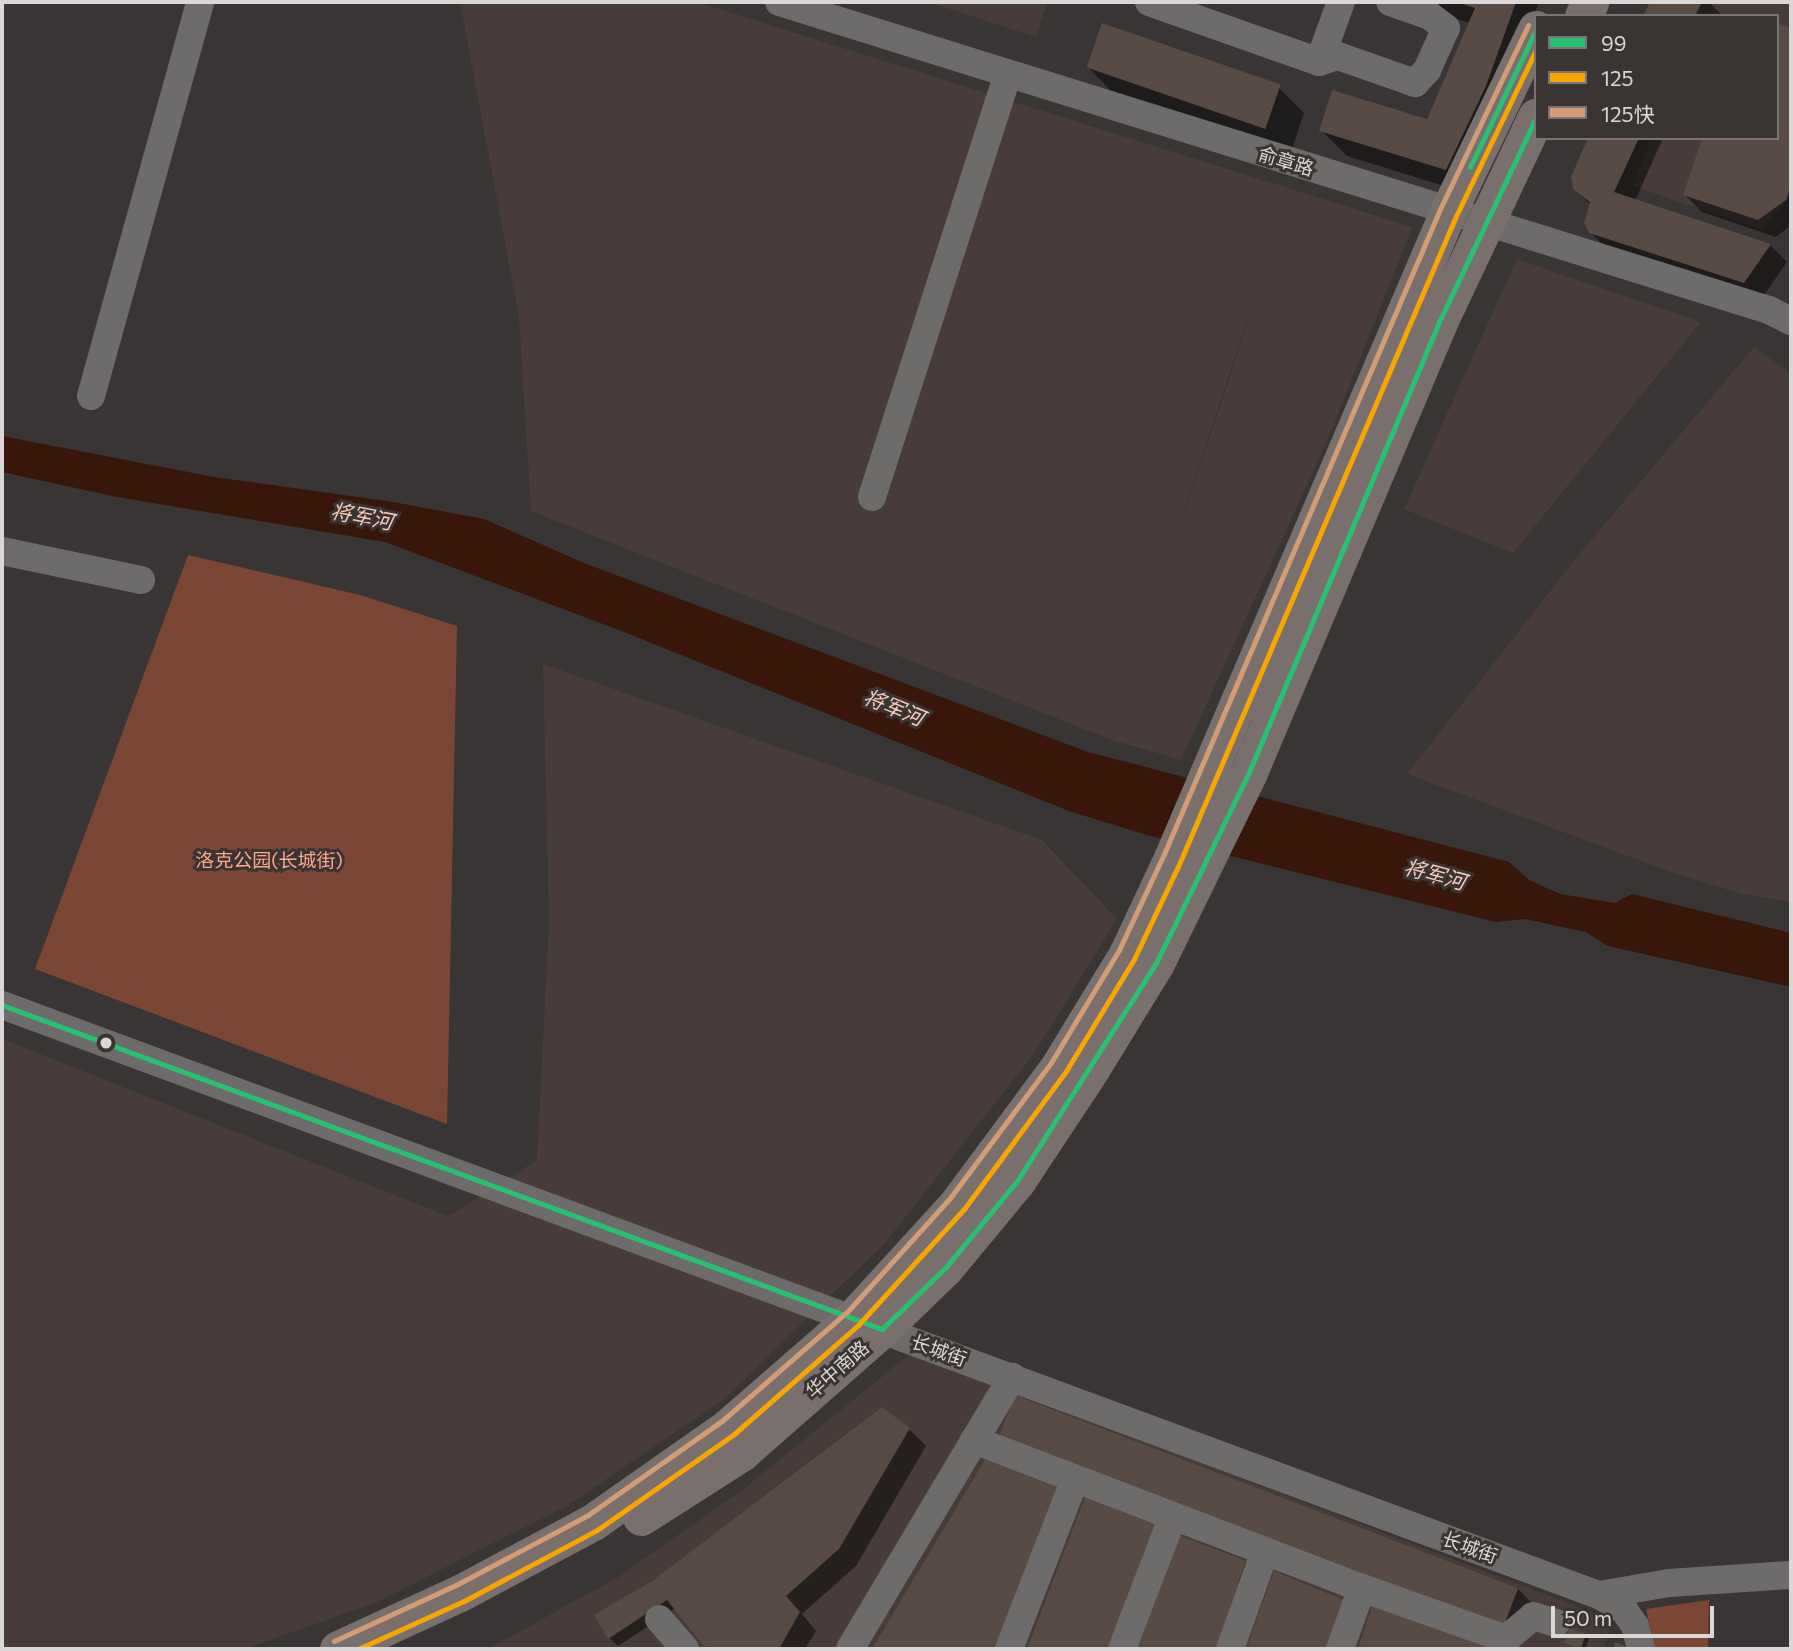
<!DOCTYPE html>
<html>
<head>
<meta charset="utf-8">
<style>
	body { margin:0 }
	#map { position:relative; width:1793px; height:1651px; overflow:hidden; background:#383534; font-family:Commissioner,"Noto Sans SC",sans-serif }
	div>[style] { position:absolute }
	.built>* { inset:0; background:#473c39 }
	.green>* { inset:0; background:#7a4735 }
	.water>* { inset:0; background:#381609 }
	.shadow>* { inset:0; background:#0007 }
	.building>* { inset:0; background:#584a45; transform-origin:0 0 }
	.minor>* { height:28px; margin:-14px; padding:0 14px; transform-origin:14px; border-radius:14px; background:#6e6c6b }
	.major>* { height:37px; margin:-18.5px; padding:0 18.5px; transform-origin:18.5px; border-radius:18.5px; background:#79706d }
	.bus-1>* { height:5px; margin:-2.5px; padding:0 2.5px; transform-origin:2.5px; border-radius:2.5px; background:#26c172 }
	.bus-2>* { height:5px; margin:-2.5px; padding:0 2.5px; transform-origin:2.5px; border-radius:2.5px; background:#f7a600 }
	.bus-3>* { height:5px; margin:-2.5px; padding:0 2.5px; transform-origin:2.5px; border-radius:2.5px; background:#d39c74 }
	.dots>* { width:19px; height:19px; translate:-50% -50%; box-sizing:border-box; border:4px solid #3a3432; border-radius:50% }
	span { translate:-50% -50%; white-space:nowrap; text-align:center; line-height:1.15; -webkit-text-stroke:6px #3a3432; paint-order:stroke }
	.street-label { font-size:19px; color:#dbd7d6 }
	.park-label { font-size:19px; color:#fda888 }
	.water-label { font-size:21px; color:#f8cbbb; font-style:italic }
	.frame { position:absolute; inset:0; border:4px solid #dbd7d6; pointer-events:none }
	.legend { position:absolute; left:1534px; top:14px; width:245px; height:126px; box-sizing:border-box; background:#3a3432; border:2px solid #7a7574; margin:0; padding:9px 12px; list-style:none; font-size:21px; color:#dbd7d6 }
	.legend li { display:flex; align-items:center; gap:14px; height:35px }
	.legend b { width:35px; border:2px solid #7a7574 }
	.scale { position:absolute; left:1551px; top:1606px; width:163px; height:32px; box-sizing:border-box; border:4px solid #dbd7d6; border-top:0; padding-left:9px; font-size:21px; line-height:24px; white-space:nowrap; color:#dbd7d6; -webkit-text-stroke:5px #3a3432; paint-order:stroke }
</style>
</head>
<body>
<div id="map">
	<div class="built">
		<div style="clip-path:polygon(evenodd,460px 2px,697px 2px,1412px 227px,1332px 430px,1181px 760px,1109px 739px,531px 511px,519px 317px,460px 2px,1256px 294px,1226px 389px,1170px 553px,1256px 294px)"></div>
		<div style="clip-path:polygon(928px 2px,1047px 2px,1036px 37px)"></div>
		<div style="clip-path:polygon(1700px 2px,1791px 2px,1791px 196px,1761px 230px,1633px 186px,1651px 138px,1777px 138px,1777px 16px,1695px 16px)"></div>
		<div style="clip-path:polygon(1517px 259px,1701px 322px,1513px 553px,1404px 509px)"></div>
		<div style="clip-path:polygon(1754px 347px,1791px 374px,1791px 902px,1742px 894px,1671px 872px,1407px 774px,1576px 558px)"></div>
		<div style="clip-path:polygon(543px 664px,1042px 840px,1117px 919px,1033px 1055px,885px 1243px,723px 1400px,565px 1507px,375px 1603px,244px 1649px,2px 1649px,2px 1039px,448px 1216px,537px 1160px,549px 921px)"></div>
		<div style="clip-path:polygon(911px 1353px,1613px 1620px,1603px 1649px,488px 1649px,618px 1577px,741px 1491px)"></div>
	</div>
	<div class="green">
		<div style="clip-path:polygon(188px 555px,360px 595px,457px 626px,447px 1124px,35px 969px)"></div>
		<div style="clip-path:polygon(1709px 1600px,1708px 1649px,1655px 1649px,1646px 1609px)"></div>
	</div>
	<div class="water">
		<div style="clip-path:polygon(2px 436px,214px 477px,393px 502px,484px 519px,584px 563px,1088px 752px,1509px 862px,1529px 880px,1560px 894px,1615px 903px,1632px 894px,1791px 933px,1791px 987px,1608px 946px,1586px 932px,1525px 919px,1496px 922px,1150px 836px,1069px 811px,624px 632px,385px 542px,117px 497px,2px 472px)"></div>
	</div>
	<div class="shadow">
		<div style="clip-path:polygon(1405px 2px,1539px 2px,1503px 103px,1460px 191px,1347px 156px,1321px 130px,1428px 121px,1470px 23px)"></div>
		<div style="clip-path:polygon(1651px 2px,1709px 2px,1721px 14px,1645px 16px)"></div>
		<div style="clip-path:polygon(1777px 25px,1791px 29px,1791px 225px,1776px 237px,1702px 212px,1685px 195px,1777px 138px)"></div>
		<div style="clip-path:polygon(1089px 68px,1279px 88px,1304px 113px,1290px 155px,1114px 94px)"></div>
		<div style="clip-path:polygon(1590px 138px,1663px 138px,1635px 201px,1770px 245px,1787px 262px,1761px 299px,1608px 250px,1590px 232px,1591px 205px,1574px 188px)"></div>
		<div style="clip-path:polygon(909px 1429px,926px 1446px,856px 1566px,802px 1614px,816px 1631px,805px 1649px,708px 1649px,676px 1608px,618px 1646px,609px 1638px,653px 1582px)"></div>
		<div style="clip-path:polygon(1001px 1434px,1518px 1589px,1535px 1606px,1520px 1641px)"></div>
		<div style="clip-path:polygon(987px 1460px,1020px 1649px,874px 1649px)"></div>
		<div style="clip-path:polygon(1179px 1537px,1245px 1562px,1262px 1579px,1239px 1649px,1137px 1649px)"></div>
		<div style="clip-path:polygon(1373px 1607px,1488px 1648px,1490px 1649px,1359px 1649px)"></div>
		<div style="clip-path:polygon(1585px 1636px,1589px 1639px,1585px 1649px,1565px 1643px)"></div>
	</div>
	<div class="building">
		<div style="clip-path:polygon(1456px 2px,1516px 2px,1486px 86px,1446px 170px,1319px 131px,1332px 90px,1427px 119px,1475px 8px)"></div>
		<div style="clip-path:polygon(1650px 2px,1702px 2px,1695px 16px,1643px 16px)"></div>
		<div style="left:1102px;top:23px;width:189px;height:47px;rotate:19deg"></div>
		<div style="clip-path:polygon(1777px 23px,1791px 28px,1791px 185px,1786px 200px,1758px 220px,1683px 195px,1702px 138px,1777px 138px)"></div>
		<div style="clip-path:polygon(1588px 138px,1639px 138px,1614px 192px,1771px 244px,1744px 283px,1589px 233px,1584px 223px,1590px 202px,1573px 189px,1571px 177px)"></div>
		<div style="left:1015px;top:1395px;width:539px;height:43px;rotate:21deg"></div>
		<div style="clip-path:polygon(882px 1407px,910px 1428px,839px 1549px,786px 1596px,800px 1612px,779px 1649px,706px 1649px,667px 1600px,608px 1639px,594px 1615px,652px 1581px)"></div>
		<div style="clip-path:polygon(986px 1458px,1061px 1487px,997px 1649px,872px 1649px)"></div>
		<div style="clip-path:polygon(1085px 1497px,1157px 1524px,1111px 1649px,1027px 1649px)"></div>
		<div style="clip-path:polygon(1178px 1535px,1246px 1561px,1216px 1649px,1136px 1649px)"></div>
		<div style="clip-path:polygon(1274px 1571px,1344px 1600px,1326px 1649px,1246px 1649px)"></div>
		<div style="clip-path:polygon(1372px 1605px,1489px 1646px,1488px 1649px,1358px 1649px)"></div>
		<div style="left:1569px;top:1628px;width:18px;height:16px;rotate:19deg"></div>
		<div style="clip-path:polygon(1615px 1642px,1633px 1649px,1613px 1649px)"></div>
	</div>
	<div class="minor">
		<div style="left:779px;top:2px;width:1037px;rotate:17.28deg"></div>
		<div style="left:1769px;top:310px;width:25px;rotate:27deg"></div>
		<div style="left:1149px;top:2px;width:180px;rotate:19.4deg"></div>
		<div style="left:1319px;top:62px;width:64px;rotate:-69.9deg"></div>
		<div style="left:1319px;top:62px;width:20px;rotate:-18deg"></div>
		<div style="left:1338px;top:56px;width:82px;rotate:19.3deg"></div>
		<div style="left:1415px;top:83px;width:18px;rotate:-47deg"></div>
		<div style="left:1427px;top:70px;width:46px;rotate:-65.7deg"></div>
		<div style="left:1446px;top:28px;width:20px;rotate:-143deg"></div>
		<div style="left:1430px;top:16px;width:42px;rotate:-160.7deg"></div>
		<div style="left:91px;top:396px;width:409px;rotate:-74.5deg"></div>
		<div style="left:872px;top:497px;width:445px;rotate:-72.2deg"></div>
		<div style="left:2px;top:551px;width:142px;rotate:11.8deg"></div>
		<div style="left:2px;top:1005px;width:1703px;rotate:20.28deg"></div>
		<div style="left:1599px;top:1595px;width:29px;rotate:31deg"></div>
		<div style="left:1624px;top:1610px;width:19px;rotate:55deg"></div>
		<div style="left:1635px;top:1626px;width:24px;rotate:75deg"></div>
		<div style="left:974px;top:1440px;width:415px;rotate:20.9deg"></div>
		<div style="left:1362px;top:1588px;width:153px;rotate:19.5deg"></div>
		<div style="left:1506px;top:1639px;width:35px;rotate:-40deg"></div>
		<div style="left:1533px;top:1616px;width:24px;rotate:17deg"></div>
		<div style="left:1599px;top:1595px;width:71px;rotate:-9.7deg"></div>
		<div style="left:1669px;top:1583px;width:122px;rotate:-3.8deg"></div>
		<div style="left:659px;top:1619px;width:40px;rotate:49deg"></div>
		<div style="left:850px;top:1649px;width:317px;rotate:-59.2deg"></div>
		<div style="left:1009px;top:1649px;width:182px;rotate:-68.8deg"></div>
		<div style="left:1122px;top:1649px;width:142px;rotate:-69deg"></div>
		<div style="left:1230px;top:1649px;width:104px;rotate:-70.3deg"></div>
		<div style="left:1340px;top:1649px;width:65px;rotate:-70.2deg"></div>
	</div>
	<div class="major">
		<div style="left:1583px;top:16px;width:16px;rotate:-63deg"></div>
		<div style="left:641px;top:1517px;width:119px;rotate:-32.6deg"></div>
		<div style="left:741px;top:1453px;width:188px;rotate:-41.3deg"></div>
		<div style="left:882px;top:1329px;width:88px;rotate:-44.1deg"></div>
		<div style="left:945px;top:1268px;width:113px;rotate:-50.4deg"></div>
		<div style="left:1017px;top:1181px;width:134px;rotate:-56.5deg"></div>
		<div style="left:1091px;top:1069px;width:124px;rotate:-58.5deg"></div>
		<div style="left:1156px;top:963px;width:212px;rotate:-64deg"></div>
		<div style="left:1249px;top:772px;width:488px;rotate:-67.1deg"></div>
		<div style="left:1439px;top:322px;width:227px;rotate:-64.7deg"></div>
		<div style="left:338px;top:1649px;width:134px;rotate:-24.7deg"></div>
		<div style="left:460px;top:1593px;width:151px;rotate:-28.1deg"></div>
		<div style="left:593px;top:1522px;width:165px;rotate:-35.1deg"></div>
		<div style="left:728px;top:1427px;width:166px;rotate:-41.1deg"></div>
		<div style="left:853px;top:1318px;width:154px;rotate:-47.6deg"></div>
		<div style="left:957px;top:1204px;width:172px;rotate:-53.5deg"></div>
		<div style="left:1059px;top:1066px;width:131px;rotate:-58.7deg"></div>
		<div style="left:1127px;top:954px;width:106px;rotate:-64.9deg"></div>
		<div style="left:1172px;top:858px;width:702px;rotate:-66.87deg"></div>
		<div style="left:1448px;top:212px;width:203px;rotate:-64.3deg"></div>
	</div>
	<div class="bus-1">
		<div style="left:1470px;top:167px;width:152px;rotate:-64.3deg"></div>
		<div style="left:2px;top:1005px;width:938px;rotate:20.21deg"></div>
		<div style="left:882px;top:1329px;width:88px;rotate:-44.1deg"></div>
		<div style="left:945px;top:1268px;width:113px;rotate:-50.4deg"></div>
		<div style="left:1017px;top:1181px;width:259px;rotate:-57.5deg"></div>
		<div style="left:1156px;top:963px;width:212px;rotate:-64deg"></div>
		<div style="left:1249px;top:772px;width:488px;rotate:-67.1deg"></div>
		<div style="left:1439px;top:322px;width:226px;rotate:-64.6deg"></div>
	</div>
	<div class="bus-2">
		<div style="left:358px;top:1649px;width:116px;rotate:-24.4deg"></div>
		<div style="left:464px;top:1601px;width:151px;rotate:-28.1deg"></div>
		<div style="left:597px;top:1530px;width:167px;rotate:-35deg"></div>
		<div style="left:734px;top:1434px;width:167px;rotate:-41.3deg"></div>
		<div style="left:859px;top:1324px;width:156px;rotate:-47.6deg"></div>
		<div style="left:964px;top:1209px;width:172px;rotate:-53.5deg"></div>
		<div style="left:1066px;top:1071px;width:131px;rotate:-58.7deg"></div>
		<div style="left:1134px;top:959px;width:107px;rotate:-64.6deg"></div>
		<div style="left:1180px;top:862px;width:702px;rotate:-66.87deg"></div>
		<div style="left:1456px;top:216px;width:184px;rotate:-64.3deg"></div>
	</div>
	<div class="bus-3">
		<div style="left:334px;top:1641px;width:134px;rotate:-24.7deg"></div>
		<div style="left:456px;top:1585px;width:149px;rotate:-27.9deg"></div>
		<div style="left:588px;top:1515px;width:165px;rotate:-35.1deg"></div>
		<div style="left:723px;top:1420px;width:164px;rotate:-41.1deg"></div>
		<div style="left:847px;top:1312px;width:154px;rotate:-47.9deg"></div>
		<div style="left:950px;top:1198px;width:171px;rotate:-53.3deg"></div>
		<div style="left:1052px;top:1061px;width:130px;rotate:-58.9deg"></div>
		<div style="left:1119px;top:950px;width:106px;rotate:-64.9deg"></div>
		<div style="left:1164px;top:854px;width:702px;rotate:-66.83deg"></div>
		<div style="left:1440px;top:209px;width:204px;rotate:-64.4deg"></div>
	</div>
	<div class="dots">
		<div style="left:106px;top:1043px;background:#dbd7d6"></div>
	</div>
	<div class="street-label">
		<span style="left:1286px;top:161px;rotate:17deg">俞章路</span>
		<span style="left:939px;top:1350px;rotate:20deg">长城街</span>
		<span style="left:837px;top:1369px;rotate:-41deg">华中南路</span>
		<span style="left:1470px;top:1547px;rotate:20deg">长城街</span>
	</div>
	<div class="park-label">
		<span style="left:269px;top:860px">洛克公园(长城街)</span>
	</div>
	<div class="water-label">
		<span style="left:362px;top:516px;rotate:11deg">将军河</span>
		<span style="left:894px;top:707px;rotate:22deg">将军河</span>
		<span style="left:1435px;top:874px;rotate:15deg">将军河</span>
	</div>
	<div class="frame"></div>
	<ul class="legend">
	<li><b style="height:9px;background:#26c172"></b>99</li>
	<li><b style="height:9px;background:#f7a600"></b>125</li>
	<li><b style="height:9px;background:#d39c74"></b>125快</li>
	</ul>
	<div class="scale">50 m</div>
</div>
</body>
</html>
